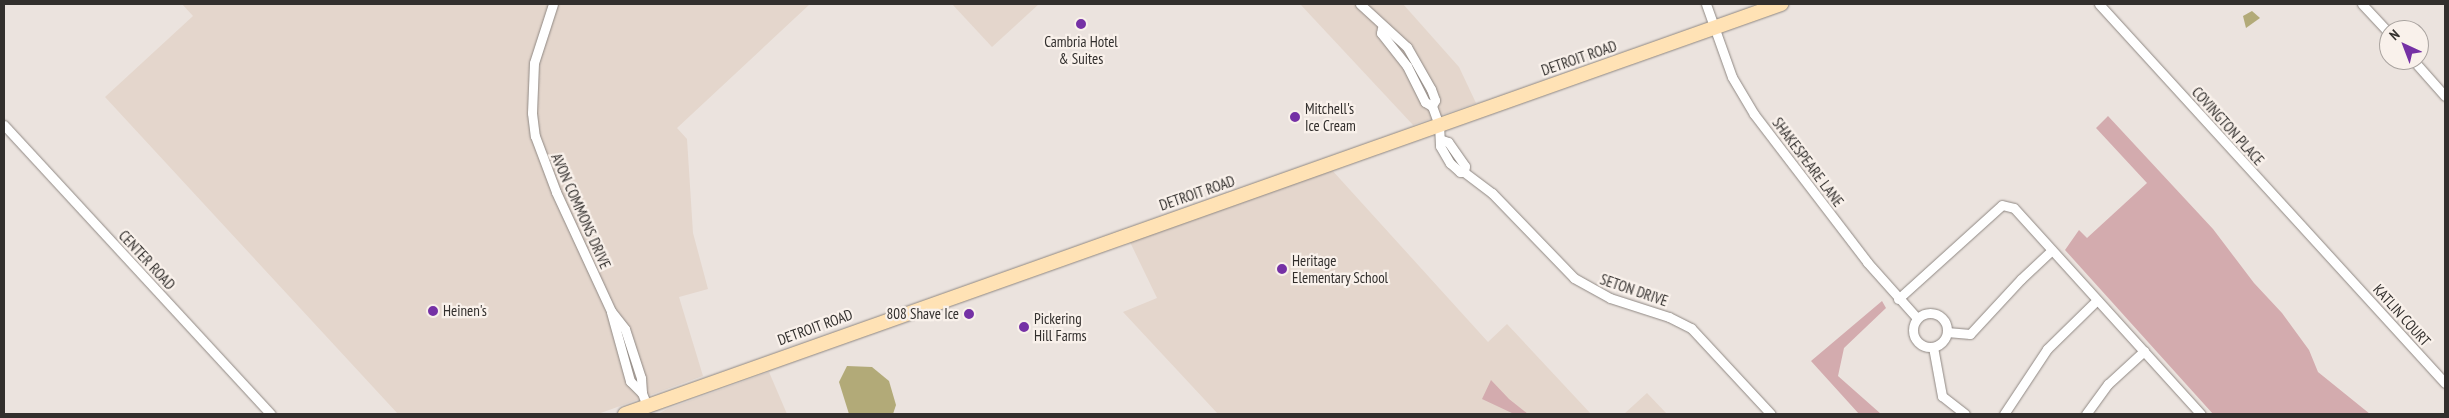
<!DOCTYPE html>
<html>
<head>
<meta charset="utf-8">
<style>
	body { margin:0 }
	#map { position:relative; width:2449px; height:418px; overflow:hidden; background:#ebe3de; font-family:"PT Sans Narrow",sans-serif }
	div>[style] { position:absolute }
	.built>* { inset:0; background:#e4d6cc }
	.green>* { inset:0; background:#d3abae }
	.water>* { inset:0; background:#b2aa78 }
	.roads { filter:drop-shadow(0 0 1px #8f8883) drop-shadow(0 0 1px #8f8883) }
	.street>* { height:9px; margin:-4.5px; padding:0 4.5px; transform-origin:4.5px; border-radius:4.5px; background:#fff }
	.street>.ring { margin:-4.5px; padding:0; box-sizing:content-box; background:none; border:9px solid #fff; border-radius:50% }
	.primary>* { height:14px; margin:-7px; padding:0 7px; transform-origin:7px; border-radius:7px; background:#ffe2b5 }
	.dots>* { width:14px; height:14px; translate:-50% -50%; box-sizing:border-box; border:2px solid #f9f1eb; border-radius:50% }
	span { translate:-50% -50%; white-space:nowrap; text-align:center; line-height:1.15; -webkit-text-stroke:4.5px #f9f1eb; paint-order:stroke }
	.poi-label { font-size:15px; color:#322f2d }
	.left { translate:0 -50%; text-align:left }
	.right { translate:-100% -50%; text-align:right }
	.street-label { font-size:15px; color:#322f2d }
	.frame { position:absolute; inset:0; border:5px solid #322f2d; pointer-events:none }
	.north { position:absolute; left:2379px; top:20px; width:50px; height:50px; box-sizing:border-box; background:#f9f1eb; border:1px solid #a9a39f; border-radius:50%; rotate:317deg; font-size:14px; font-weight:700; line-height:20px; text-align:center; color:#322f2d }
	.north::after { content:''; display:block; margin:auto; width:18px; height:22px; background:#7531a5; clip-path:polygon(50% 0,100% 100%,50% 72%,0 100%) }
</style>
</head>
<body>
<div id="map">
	<div class="built">
		<div style="clip-path:polygon(182px 4px,810px 4px,677px 128px,687px 139px,693px 233px,708px 289px,679px 297px,703px 376px,598px 414px,398px 414px,105px 97px,193px 16px)"></div>
		<div style="clip-path:polygon(952px 4px,1039px 4px,992px 47px)"></div>
		<div style="clip-path:polygon(1300px 4px,1403px 4px,1459px 67px,1476px 103px,1413px 125px)"></div>
		<div style="clip-path:polygon(1331px 169px,1488px 342px,1507px 324px,1591px 414px,1218px 414px,1123px 312px,1157px 298px,1129px 240px)"></div>
		<div style="clip-path:polygon(769px 372px,787px 414px,658px 414px,667px 409px)"></div>
		<div style="clip-path:polygon(1647px 393px,1667px 414px,1624px 414px)"></div>
	</div>
	<div class="green">
		<div style="clip-path:polygon(2108px 116px,2213px 229px,2254px 283px,2282px 313px,2309px 350px,2318px 372px,2370px 414px,2213px 414px,2065px 250px,2079px 230px,2087px 238px,2147px 183px,2096px 128px)"></div>
		<div style="clip-path:polygon(1882px 301px,1886px 308px,1844px 348px,1838px 376px,1881px 414px,1859px 414px,1811px 361px)"></div>
		<div style="clip-path:polygon(1491px 380px,1509px 399px,1528px 414px,1514px 414px,1482px 399px)"></div>
	</div>
	<div class="water">
		<div style="clip-path:polygon(2252px 11px,2260px 18px,2246px 28px,2243px 16px)"></div>
		<div style="clip-path:polygon(847px 366px,872px 367px,889px 381px,896px 405px,893px 414px,849px 414px,839px 382px)"></div>
	</div>
	<div class="roads">
		<div class="street">
			<div style="left:553px;top:4px;width:62px;rotate:107.9deg"></div>
			<div style="left:534px;top:63px;width:50px;rotate:92.3deg"></div>
			<div style="left:532px;top:113px;width:23px;rotate:83deg"></div>
			<div style="left:535px;top:136px;width:60px;rotate:69.4deg"></div>
			<div style="left:556px;top:192px;width:131px;rotate:65.2deg"></div>
			<div style="left:611px;top:311px;width:23px;rotate:52deg"></div>
			<div style="left:625px;top:329px;width:52px;rotate:71.9deg"></div>
			<div style="left:641px;top:378px;width:15px;rotate:86deg"></div>
			<div style="left:1360px;top:4px;width:64px;rotate:42.5deg"></div>
			<div style="left:1407px;top:47px;width:48px;rotate:60.3deg"></div>
			<div style="left:1431px;top:89px;width:12px;rotate:70deg"></div>
			<div style="left:1435px;top:100px;width:7px;rotate:117deg"></div>
			<div style="left:1432px;top:106px;width:8px;rotate:-150deg"></div>
			<div style="left:1425px;top:102px;width:40px;rotate:-116.6deg"></div>
			<div style="left:1407px;top:66px;width:42px;rotate:-128.2deg"></div>
			<div style="left:1381px;top:33px;width:5px;rotate:-79deg"></div>
			<div style="left:1706px;top:4px;width:77px;rotate:70.4deg"></div>
			<div style="left:1732px;top:77px;width:43px;rotate:59.3deg"></div>
			<div style="left:1754px;top:114px;width:186px;rotate:52.6deg"></div>
			<div style="left:1867px;top:262px;width:75px;rotate:48.2deg"></div>
			<div style="left:2099px;top:4px;width:513px;rotate:47.61deg"></div>
			<div style="left:2362px;top:4px;width:40px;rotate:47deg"></div>
			<div style="left:2413px;top:60px;width:48px;rotate:48.4deg"></div>
			<div style="left:1432px;top:106px;width:20px;rotate:70deg"></div>
			<div style="left:1439px;top:125px;width:21px;rotate:87deg"></div>
			<div style="left:1440px;top:146px;width:20px;rotate:60deg"></div>
			<div style="left:1450px;top:163px;width:13px;rotate:42deg"></div>
			<div style="left:1460px;top:172px;width:4px"></div>
			<div style="left:1464px;top:172px;width:6px;rotate:-81deg"></div>
			<div style="left:1465px;top:166px;width:29px;rotate:-125deg"></div>
			<div style="left:1448px;top:142px;width:6px;rotate:-162deg"></div>
			<div style="left:4px;top:125px;width:393px;rotate:47.3deg"></div>
			<div style="left:1464px;top:172px;width:35px;rotate:37deg"></div>
			<div style="left:1492px;top:193px;width:118px;rotate:46deg"></div>
			<div style="left:1574px;top:278px;width:41px;rotate:29.1deg"></div>
			<div style="left:1610px;top:298px;width:62px;rotate:17.9deg"></div>
			<div style="left:1669px;top:317px;width:25px;rotate:27deg"></div>
			<div style="left:1691px;top:328px;width:117px;rotate:47.1deg"></div>
			<div style="left:1898px;top:299px;width:140px;rotate:-42.1deg"></div>
			<div style="left:2002px;top:205px;width:12px;rotate:14deg"></div>
			<div style="left:2014px;top:208px;width:278px;rotate:47.8deg"></div>
			<div style="left:611px;top:312px;width:72px;rotate:74.6deg"></div>
			<div style="left:630px;top:381px;width:17px;rotate:45deg"></div>
			<div style="left:642px;top:393px;width:14px;rotate:69deg"></div>
			<div class="ring" style="left:1913px;top:313px;width:25px;height:25px"></div>
			<div style="left:1947px;top:332px;width:23px;rotate:5deg"></div>
			<div style="left:1970px;top:334px;width:75px;rotate:-47.2deg"></div>
			<div style="left:2021px;top:279px;width:42px;rotate:-43.1deg"></div>
			<div style="left:1933px;top:347px;width:50px;rotate:79.6deg"></div>
			<div style="left:1942px;top:396px;width:29px;rotate:38deg"></div>
			<div style="left:2004px;top:414px;width:78px;rotate:-56.5deg"></div>
			<div style="left:2047px;top:349px;width:70px;rotate:-44.4deg"></div>
			<div style="left:2086px;top:414px;width:37px;rotate:-54deg"></div>
			<div style="left:2108px;top:384px;width:49px;rotate:-42.5deg"></div>
		</div>
		<div class="primary">
			<div style="left:625px;top:414px;width:1227px;rotate:-19.53deg"></div>
		</div>
	</div>
	<div class="dots">
		<div style="left:1081px;top:24px;background:#7531a5"></div>
		<div style="left:1295px;top:117px;background:#7531a5"></div>
		<div style="left:1282px;top:269px;background:#7531a5"></div>
		<div style="left:433px;top:311px;background:#7531a5"></div>
		<div style="left:969px;top:314px;background:#7531a5"></div>
		<div style="left:1024px;top:327px;background:#7531a5"></div>
	</div>
	<div class="poi-label">
		<span style="left:1081px;top:50px">Cambria Hotel<br>&amp; Suites</span>
		<span class="left" style="left:1305px;top:117px">Mitchell's<br>Ice Cream</span>
		<span class="left" style="left:1292px;top:269px">Heritage<br>Elementary School</span>
		<span class="left" style="left:443px;top:311px">Heinen's</span>
		<span class="right" style="left:959px;top:314px">808 Shave Ice</span>
		<span class="left" style="left:1034px;top:327px">Pickering<br>Hill Farms</span>
	</div>
	<div class="street-label">
		<span style="left:1579px;top:58px;rotate:-19deg">DETROIT ROAD</span>
		<span style="left:2228px;top:126px;rotate:48deg">COVINGTON PLACE</span>
		<span style="left:1808px;top:162px;rotate:53deg">SHAKESPEARE LANE</span>
		<span style="left:1197px;top:193px;rotate:-19deg">DETROIT ROAD</span>
		<span style="left:581px;top:211px;rotate:66deg">AVON COMMONS DRIVE</span>
		<span style="left:147px;top:260px;rotate:47deg">CENTER ROAD</span>
		<span style="left:1634px;top:290px;rotate:19deg">SETON DRIVE</span>
		<span style="left:2402px;top:315px;rotate:48deg">KATLIN COURT</span>
		<span style="left:815px;top:327px;rotate:-20deg">DETROIT ROAD</span>
	</div>
	<div class="frame"></div>
	<div class="north">N</div>
</div>
</body>
</html>
